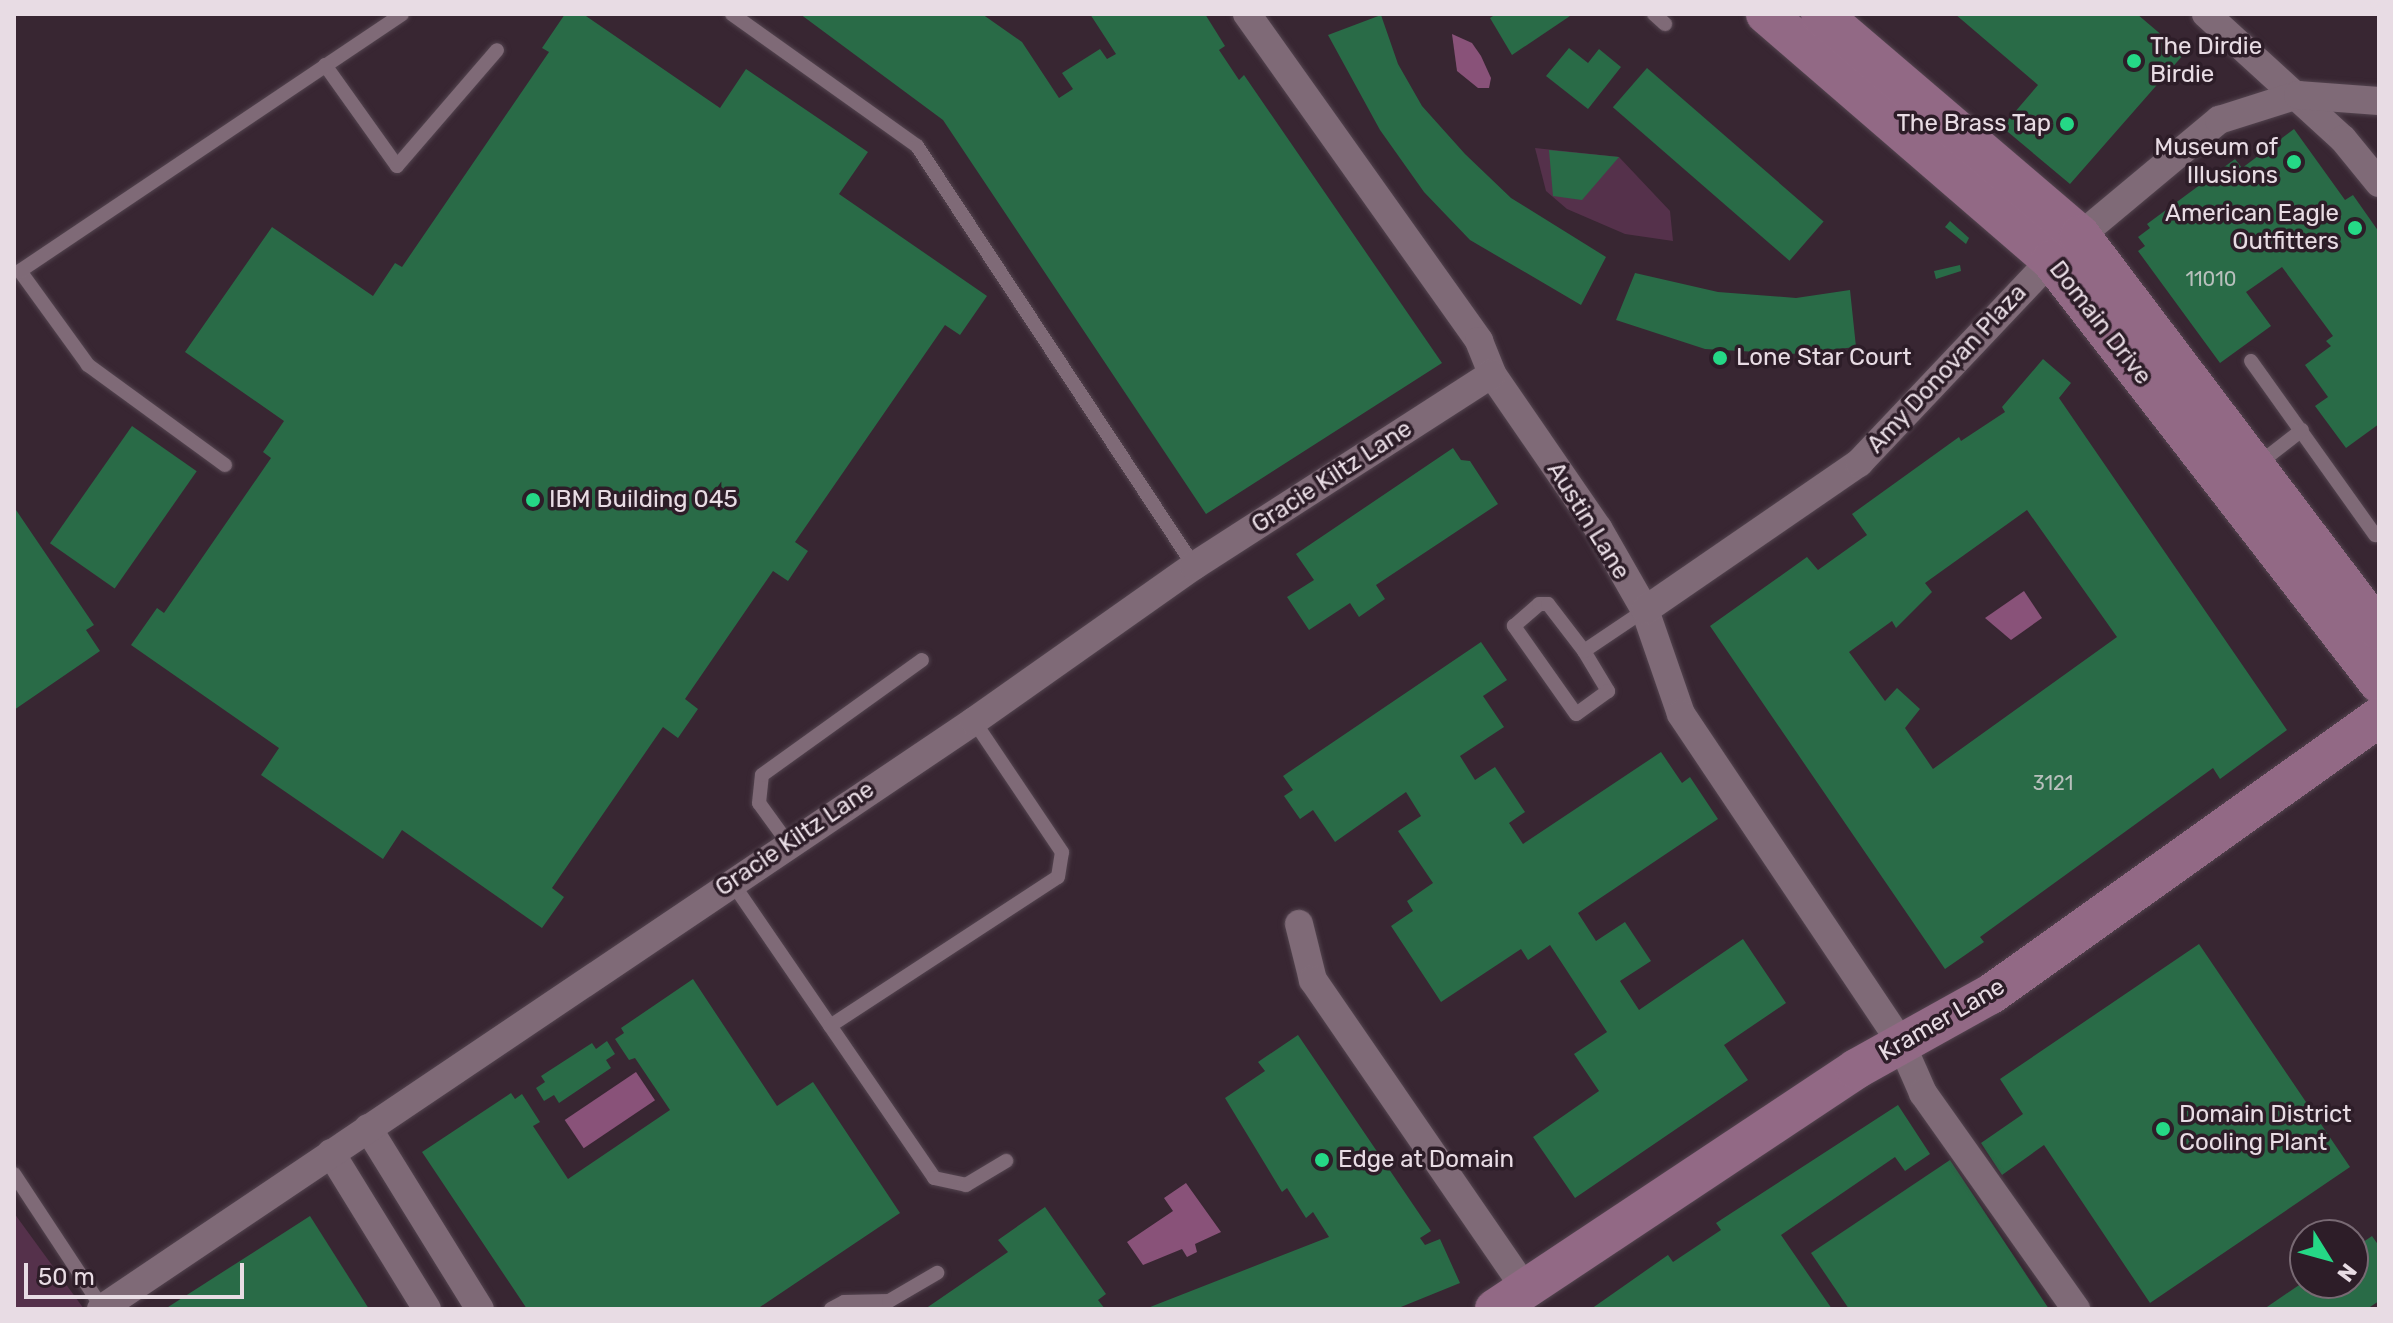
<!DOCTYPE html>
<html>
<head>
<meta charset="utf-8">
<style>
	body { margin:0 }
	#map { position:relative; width:2393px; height:1323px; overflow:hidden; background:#382632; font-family:Rubik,sans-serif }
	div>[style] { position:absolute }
	.green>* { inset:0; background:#55314b }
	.water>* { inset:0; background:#895279; transform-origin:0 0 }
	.building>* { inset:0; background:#296b47; transform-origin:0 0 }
	.roads { filter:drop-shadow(0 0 2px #53444f) drop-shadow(0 0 2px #53444f) }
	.lane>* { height:14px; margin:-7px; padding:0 7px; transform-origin:7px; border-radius:7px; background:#7f6a77 }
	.street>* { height:28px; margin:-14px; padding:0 14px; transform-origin:14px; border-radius:14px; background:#7f6a77 }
	.secondary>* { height:40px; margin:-20px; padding:0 20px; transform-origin:20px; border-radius:20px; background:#926985 }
	.dots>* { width:22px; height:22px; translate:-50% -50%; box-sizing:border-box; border:4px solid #2d1d28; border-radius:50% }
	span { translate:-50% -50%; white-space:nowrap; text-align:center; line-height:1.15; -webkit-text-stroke:7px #2d1d28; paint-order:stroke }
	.number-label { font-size:20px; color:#b8c0bd }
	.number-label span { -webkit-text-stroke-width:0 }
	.poi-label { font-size:24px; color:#e8dce4 }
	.left { translate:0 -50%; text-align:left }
	.right { translate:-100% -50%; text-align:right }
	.street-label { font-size:24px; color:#e8dce4 }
	.frame { position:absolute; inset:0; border:16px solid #e8dce4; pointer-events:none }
	.north { position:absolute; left:2289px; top:1219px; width:80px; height:80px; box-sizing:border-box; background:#2d1d28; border:2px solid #786973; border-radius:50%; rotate:127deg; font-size:22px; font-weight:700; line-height:32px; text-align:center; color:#e8dce4 }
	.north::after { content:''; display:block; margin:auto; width:28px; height:36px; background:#25d886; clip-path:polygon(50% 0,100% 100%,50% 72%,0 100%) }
	.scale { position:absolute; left:24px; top:1263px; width:220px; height:36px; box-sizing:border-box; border:4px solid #e8dce4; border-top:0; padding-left:10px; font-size:24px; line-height:28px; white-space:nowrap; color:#e8dce4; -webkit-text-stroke:6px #2d1d28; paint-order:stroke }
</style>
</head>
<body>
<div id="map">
	<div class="green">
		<div style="clip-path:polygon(1535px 148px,1619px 157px,1670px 211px,1673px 241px,1625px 234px,1567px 209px,1546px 191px)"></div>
		<div style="clip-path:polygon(14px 1213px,84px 1309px,14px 1309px)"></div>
	</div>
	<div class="water">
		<div style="clip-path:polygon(1452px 34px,1472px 43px,1481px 56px,1491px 78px,1489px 88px,1478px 88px,1457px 71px)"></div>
		<div style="clip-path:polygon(2024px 591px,2042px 618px,2011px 640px,1985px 618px)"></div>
		<div style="left:636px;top:1072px;width:34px;height:86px;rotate:56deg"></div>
		<div style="clip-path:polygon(1186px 1183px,1221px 1232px,1195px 1244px,1197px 1252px,1187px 1257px,1182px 1249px,1143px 1265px,1127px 1242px,1173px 1211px,1164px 1198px)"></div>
	</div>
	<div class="building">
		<div style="clip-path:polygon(565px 14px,583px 14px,720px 108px,746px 69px,868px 152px,839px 194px,987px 296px,960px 335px,945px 325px,795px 542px,808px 551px,788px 581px,773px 571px,685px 699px,698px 709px,678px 738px,663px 727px,552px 888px,564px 897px,542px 928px,402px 830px,383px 859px,261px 775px,279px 748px,131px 645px,157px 608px,164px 613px,271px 458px,263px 452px,284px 421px,185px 352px,272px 227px,373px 296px,395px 263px,402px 267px,549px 52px,542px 48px)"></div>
		<div style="clip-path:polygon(800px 14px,982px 14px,1022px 42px,1059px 98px,1073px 89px,1062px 73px,1100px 49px,1107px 59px,1116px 54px,1090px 14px,1205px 14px,1225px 46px,1219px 50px,1239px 80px,1244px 75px,1442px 363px,1206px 514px,943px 120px)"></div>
		<div style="clip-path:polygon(1496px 14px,1573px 14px,1512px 55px,1490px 18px)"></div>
		<div style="clip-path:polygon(1955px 14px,2137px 14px,2184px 54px,2070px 184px,2002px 127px,2038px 85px)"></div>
		<div style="clip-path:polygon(1381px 15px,1398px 64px,1422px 106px,1465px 154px,1511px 198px,1606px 257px,1581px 305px,1470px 240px,1424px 192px,1380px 130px,1328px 35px)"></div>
		<div style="clip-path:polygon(1569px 48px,1588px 63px,1599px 49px,1621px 67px,1588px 109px,1546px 76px)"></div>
		<div style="left:1647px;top:68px;width:234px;height:52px;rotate:41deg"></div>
		<div style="clip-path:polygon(2294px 129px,2345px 200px,2353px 195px,2379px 232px,2379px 424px,2346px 448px,2315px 406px,2328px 397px,2305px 365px,2331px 346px,2326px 341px,2333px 336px,2282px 267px,2246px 292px,2271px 326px,2220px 363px,2138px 251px,2145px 246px,2138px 237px,2150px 228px,2147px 224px,2235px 159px,2242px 168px)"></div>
		<div style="clip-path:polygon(1549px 150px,1619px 157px,1582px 200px,1553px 196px)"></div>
		<div style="clip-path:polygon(1950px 221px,1969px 238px,1966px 244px,1945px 227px)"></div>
		<div style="clip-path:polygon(1960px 265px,1961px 271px,1936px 279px,1934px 271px)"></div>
		<div style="clip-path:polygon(1635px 273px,1718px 292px,1796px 298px,1850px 290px,1856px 347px,1791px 354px,1705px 349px,1616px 320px)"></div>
		<div style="clip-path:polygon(evenodd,2043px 359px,2071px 383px,2059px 398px,2287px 730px,2220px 779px,2213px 768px,1980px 937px,1984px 942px,1945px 969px,1710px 626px,1807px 557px,1818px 570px,1867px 535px,1852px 514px,1959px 437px,1961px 441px,2005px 412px,2002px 407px,2043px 359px,2027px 510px,2117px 637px,1933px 769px,1905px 728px,1920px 709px,1897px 688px,1885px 701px,1849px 652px,1892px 621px,1896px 628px,1932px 592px,1925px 583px,2027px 510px)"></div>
		<div style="left:132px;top:426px;width:79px;height:143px;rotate:35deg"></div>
		<div style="clip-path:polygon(1453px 448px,1461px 460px,1470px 461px,1498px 504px,1376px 585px,1385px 599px,1359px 617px,1350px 603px,1309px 630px,1287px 597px,1314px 580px,1296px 554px)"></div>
		<div style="clip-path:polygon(14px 507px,94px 625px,86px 630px,100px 651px,14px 710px)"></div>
		<div style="clip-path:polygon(1481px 642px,1507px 680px,1483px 696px,1504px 727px,1460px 756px,1475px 780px,1495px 767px,1525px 812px,1509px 823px,1523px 844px,1661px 752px,1682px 783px,1690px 777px,1718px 819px,1578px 913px,1596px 941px,1625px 922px,1651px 961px,1620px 981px,1639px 1010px,1743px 939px,1786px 1003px,1724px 1045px,1748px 1080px,1575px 1198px,1533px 1137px,1599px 1091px,1574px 1054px,1607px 1032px,1550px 945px,1528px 960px,1521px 949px,1441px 1002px,1391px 926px,1413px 911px,1407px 901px,1433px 883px,1398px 831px,1421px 816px,1406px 792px,1335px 842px,1313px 810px,1300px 819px,1284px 796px,1293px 790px,1283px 776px)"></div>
		<div style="clip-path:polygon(2199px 944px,2350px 1167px,2150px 1303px,2044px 1145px,2002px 1175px,1981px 1143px,2023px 1114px,2000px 1079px)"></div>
		<div style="clip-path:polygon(693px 979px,777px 1106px,813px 1082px,900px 1213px,757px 1309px,527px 1309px,422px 1152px,511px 1093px,515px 1099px,522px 1094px,540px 1122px,533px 1126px,568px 1179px,670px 1110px,635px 1058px,629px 1060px,615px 1039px,624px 1033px,621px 1028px)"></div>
		<div style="clip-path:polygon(1298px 1035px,1431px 1231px,1420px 1238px,1425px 1245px,1440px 1239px,1460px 1283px,1396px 1309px,1145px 1309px,1329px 1237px,1313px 1212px,1306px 1218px,1287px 1188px,1282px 1192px,1225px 1098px,1265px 1071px,1258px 1062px)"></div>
		<div style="clip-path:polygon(607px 1041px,615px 1054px,606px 1060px,611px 1068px,559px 1103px,554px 1095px,544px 1101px,536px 1088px,545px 1082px,541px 1076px,592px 1043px,596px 1049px)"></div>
		<div style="clip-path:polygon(1898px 1105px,1930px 1154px,1905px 1171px,1895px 1157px,1781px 1235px,1832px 1309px,1591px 1309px,1668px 1255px,1673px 1262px,1721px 1230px,1716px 1223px)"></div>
		<div style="clip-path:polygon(1950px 1160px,2049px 1309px,1849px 1309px,1811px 1253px)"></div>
		<div style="clip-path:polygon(1045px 1207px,1106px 1294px,1098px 1300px,1105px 1309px,925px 1309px,1008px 1252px,998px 1240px)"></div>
		<div style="clip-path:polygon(310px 1216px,369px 1309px,165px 1309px)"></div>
		<div style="clip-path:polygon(2372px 1236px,2379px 1246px,2379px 1301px,2367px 1309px,2264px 1309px,2305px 1281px,2353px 1283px,2353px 1249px)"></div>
	</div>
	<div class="roads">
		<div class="lane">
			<div style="left:732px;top:14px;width:227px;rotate:35.5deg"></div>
			<div style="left:917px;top:146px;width:503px;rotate:56.59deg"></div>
			<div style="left:1654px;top:14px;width:15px;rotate:42deg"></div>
			<div style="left:325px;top:65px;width:124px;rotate:54.5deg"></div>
			<div style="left:397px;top:166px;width:153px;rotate:-49.2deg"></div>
			<div style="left:2251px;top:361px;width:214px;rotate:54.5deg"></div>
			<div style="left:225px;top:465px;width:170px;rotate:-143.9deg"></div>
			<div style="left:88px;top:365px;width:116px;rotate:-125.9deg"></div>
			<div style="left:20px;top:271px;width:460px;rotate:-33.9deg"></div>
			<div style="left:2257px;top:465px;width:57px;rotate:-37.9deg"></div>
			<div style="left:1584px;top:651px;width:47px;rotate:59deg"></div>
			<div style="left:1608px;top:691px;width:39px;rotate:144deg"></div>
			<div style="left:1576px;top:714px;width:108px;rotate:-125.2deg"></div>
			<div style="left:1514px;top:626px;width:33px;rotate:-41deg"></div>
			<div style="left:1539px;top:604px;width:9px"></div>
			<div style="left:1548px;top:604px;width:59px;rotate:52.5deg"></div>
			<div style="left:1584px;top:651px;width:73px;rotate:-33.9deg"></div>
			<div style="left:788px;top:843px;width:49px;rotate:-125.9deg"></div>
			<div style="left:759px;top:803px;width:28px;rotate:-84deg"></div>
			<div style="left:762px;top:775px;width:197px;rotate:-35.7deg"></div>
			<div style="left:731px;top:881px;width:360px;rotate:55.6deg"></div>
			<div style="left:934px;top:1178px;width:33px;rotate:12deg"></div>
			<div style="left:966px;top:1185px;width:47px;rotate:-31deg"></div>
			<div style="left:830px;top:1026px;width:272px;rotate:-33.2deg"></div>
			<div style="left:1058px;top:877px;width:25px;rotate:-81deg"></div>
			<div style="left:1062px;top:852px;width:158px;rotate:-123.9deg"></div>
			<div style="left:14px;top:1174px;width:162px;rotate:56.6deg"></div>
			<div style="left:831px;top:1309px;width:15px;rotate:-28deg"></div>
			<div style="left:844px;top:1302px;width:45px;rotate:-1.3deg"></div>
			<div style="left:889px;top:1301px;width:56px;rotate:-30.3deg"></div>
		</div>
		<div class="street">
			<div style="left:1247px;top:14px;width:401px;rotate:54.6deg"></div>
			<div style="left:1479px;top:341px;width:35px;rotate:68deg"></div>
			<div style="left:1492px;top:374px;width:187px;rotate:55.5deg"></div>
			<div style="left:1598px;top:528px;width:95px;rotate:60.2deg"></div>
			<div style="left:1645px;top:610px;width:110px;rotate:70.9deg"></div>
			<div style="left:1681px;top:714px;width:396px;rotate:56.2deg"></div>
			<div style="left:1901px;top:1043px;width:55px;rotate:66.3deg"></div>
			<div style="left:1923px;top:1093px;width:265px;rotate:54.7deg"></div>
			<div style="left:2206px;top:14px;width:185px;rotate:42.4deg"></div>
			<div style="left:2343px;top:139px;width:57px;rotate:50.7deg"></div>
			<div style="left:1645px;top:610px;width:260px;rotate:-34.5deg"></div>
			<div style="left:1859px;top:463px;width:279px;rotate:-46.6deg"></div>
			<div style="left:2051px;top:260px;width:219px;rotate:-39.8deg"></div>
			<div style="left:2219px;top:120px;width:83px;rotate:-17.6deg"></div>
			<div style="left:2298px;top:95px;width:81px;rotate:4.2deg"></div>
			<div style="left:1299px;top:924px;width:58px;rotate:76deg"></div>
			<div style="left:1313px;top:980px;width:376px;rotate:55.5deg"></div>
			<div style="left:368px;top:1128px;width:213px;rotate:58.3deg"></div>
			<div style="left:331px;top:1153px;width:183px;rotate:58.4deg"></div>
			<div style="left:101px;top:1309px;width:1053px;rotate:-33.96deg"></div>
			<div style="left:974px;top:721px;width:269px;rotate:-35.2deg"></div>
			<div style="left:1194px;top:566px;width:354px;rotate:-32.8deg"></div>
		</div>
		<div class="secondary">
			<div style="left:1766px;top:14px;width:376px;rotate:40.8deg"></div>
			<div style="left:2051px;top:260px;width:535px;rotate:52.21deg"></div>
			<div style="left:1821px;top:14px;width:340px;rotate:40.5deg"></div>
			<div style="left:2080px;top:235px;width:495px;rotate:52.9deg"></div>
			<div style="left:1495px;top:1309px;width:433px;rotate:-33.6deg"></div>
			<div style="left:1856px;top:1069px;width:154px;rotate:-29.1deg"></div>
			<div style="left:1991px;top:994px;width:477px;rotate:-35.5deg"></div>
		</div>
	</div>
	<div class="dots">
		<div style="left:2134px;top:61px;background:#25d886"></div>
		<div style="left:2067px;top:124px;background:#25d886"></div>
		<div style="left:2294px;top:162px;background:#25d886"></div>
		<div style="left:2355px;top:228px;background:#25d886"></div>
		<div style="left:1720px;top:358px;background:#25d886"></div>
		<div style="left:533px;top:500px;background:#25d886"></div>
		<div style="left:2163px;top:1129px;background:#25d886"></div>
		<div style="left:1322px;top:1160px;background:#25d886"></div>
	</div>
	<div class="number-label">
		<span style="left:2211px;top:279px">11010</span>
		<span style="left:2053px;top:783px">3121</span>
	</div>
	<div class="poi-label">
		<span class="left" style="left:2150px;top:61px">The Dirdie<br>Birdie</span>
		<span class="right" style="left:2051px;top:124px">The Brass Tap</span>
		<span class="right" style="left:2278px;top:162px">Museum of<br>Illusions</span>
		<span class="right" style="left:2339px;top:228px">American Eagle<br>Outfitters</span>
		<span class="left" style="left:1736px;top:358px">Lone Star Court</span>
		<span class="left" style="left:549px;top:500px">IBM Building 045</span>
		<span class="left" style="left:2179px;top:1129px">Domain District<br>Cooling Plant</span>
		<span class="left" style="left:1338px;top:1160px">Edge at Domain</span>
	</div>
	<div class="street-label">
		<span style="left:2100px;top:323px;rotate:52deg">Domain Drive</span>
		<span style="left:1947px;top:369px;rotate:-47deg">Amy Donovan Plaza</span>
		<span style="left:1332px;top:477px;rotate:-33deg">Gracie Kiltz Lane</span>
		<span style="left:1588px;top:521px;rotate:58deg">Austin Lane</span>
		<span style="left:795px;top:839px;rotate:-34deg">Gracie Kiltz Lane</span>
		<span style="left:1942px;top:1020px;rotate:-30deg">Kramer Lane</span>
	</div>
	<div class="frame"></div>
	<div class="north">N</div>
	<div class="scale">50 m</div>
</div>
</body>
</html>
